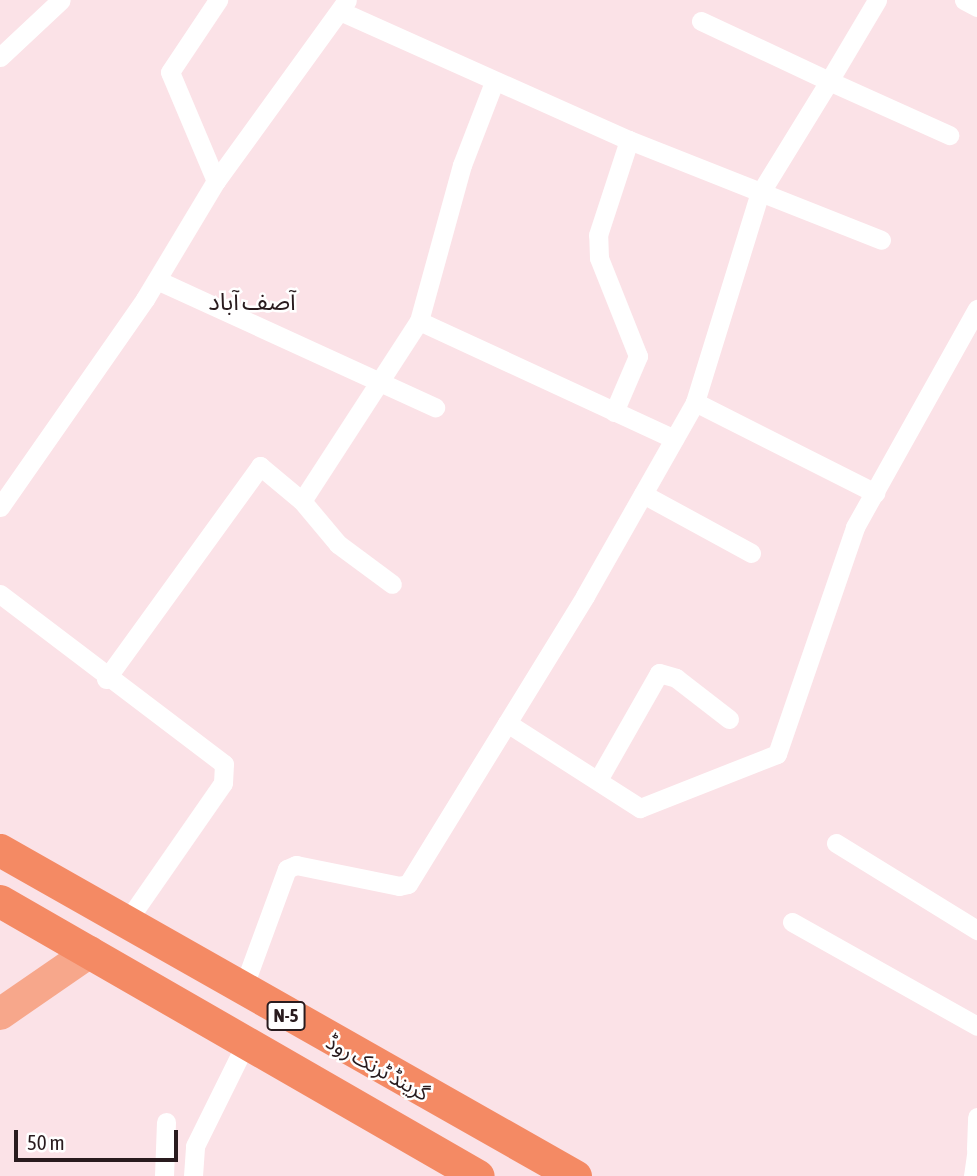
<!DOCTYPE html>
<html>
<head>
<meta charset="utf-8">
<style>
	body { margin:0 }
	#map { position:relative; width:977px; height:1176px; overflow:hidden; background:#fbe2e7; font-family:"Asap Condensed","Noto Sans Arabic",sans-serif }
	div>[style] { position:absolute }
	.minor>* { height:19px; margin:-9.5px; padding:0 9.5px; transform-origin:9.5px; border-radius:9.5px; background:#fff }
	.primary>* { height:32px; margin:-16px; padding:0 16px; transform-origin:16px; border-radius:16px; background:#f7a78b }
	.trunk>* { height:33px; margin:-16.5px; padding:0 16.5px; transform-origin:16.5px; border-radius:16.5px; background:#f48a64 }
	span { translate:-50% -50%; white-space:nowrap; text-align:center; line-height:1.15; -webkit-text-stroke:5px #fff; paint-order:stroke }
	.shield-label span { padding:2px 5px; background:#fff; border:2px solid; border-radius:5px; -webkit-text-stroke-width:0 }
	.shield-label { font-size:19px; color:#291b1e; font-weight:700 }
	.street-label { font-size:21px; color:#291b1e }
	.quarter-label { font-size:24px; color:#291b1e }
	.scale { position:absolute; left:14px; top:1130px; width:164px; height:32px; box-sizing:border-box; border:4px solid #291b1e; border-top:0; padding-left:9px; font-size:21px; line-height:24px; white-space:nowrap; color:#291b1e; -webkit-text-stroke:5px #fff; paint-order:stroke }
</style>
</head>
<body>
<div id="map">
	<div class="minor">
		<div style="left:964px;top:0;width:15px;rotate:28deg"></div>
		<div style="left:340px;top:11px;width:316px;rotate:24.1deg"></div>
		<div style="left:629px;top:140px;width:271px;rotate:21.6deg"></div>
		<div style="left:701px;top:21px;width:141px;rotate:25.1deg"></div>
		<div style="left:829px;top:81px;width:94px;rotate:-59.3deg"></div>
		<div style="left:0;top:57px;width:83px;rotate:-43.1deg"></div>
		<div style="left:216px;top:181px;width:118px;rotate:-112.9deg"></div>
		<div style="left:170px;top:72px;width:87px;rotate:-56.3deg"></div>
		<div style="left:157px;top:280px;width:306px;rotate:24.6deg"></div>
		<div style="left:419px;top:321px;width:281px;rotate:24.8deg"></div>
		<div style="left:695px;top:402px;width:202px;rotate:26.8deg"></div>
		<div style="left:614px;top:412px;width:61px;rotate:-66.8deg"></div>
		<div style="left:638px;top:356px;width:105px;rotate:-111.7deg"></div>
		<div style="left:599px;top:258px;width:23px;rotate:-92deg"></div>
		<div style="left:598px;top:235px;width:100px;rotate:-71.9deg"></div>
		<div style="left:643px;top:494px;width:123px;rotate:28.6deg"></div>
		<div style="left:302px;top:501px;width:215px;rotate:-57deg"></div>
		<div style="left:419px;top:321px;width:162px;rotate:-74.6deg"></div>
		<div style="left:462px;top:165px;width:89px;rotate:-68.9deg"></div>
		<div style="left:0;top:507px;width:254px;rotate:-55.1deg"></div>
		<div style="left:145px;top:299px;width:138px;rotate:-59deg"></div>
		<div style="left:216px;top:181px;width:223px;rotate:-54.1deg"></div>
		<div style="left:0;top:594px;width:281px;rotate:37.2deg"></div>
		<div style="left:224px;top:764px;width:19px;rotate:93deg"></div>
		<div style="left:223px;top:783px;width:172px;rotate:124.8deg"></div>
		<div style="left:106px;top:679px;width:263px;rotate:-54.1deg"></div>
		<div style="left:260px;top:466px;width:55px;rotate:39.8deg"></div>
		<div style="left:302px;top:501px;width:56px;rotate:50.1deg"></div>
		<div style="left:338px;top:544px;width:67px;rotate:36.5deg"></div>
		<div style="left:507px;top:723px;width:158px;rotate:32.6deg"></div>
		<div style="left:640px;top:808px;width:147px;rotate:-21.5deg"></div>
		<div style="left:777px;top:754px;width:240px;rotate:-71deg"></div>
		<div style="left:855px;top:527px;width:250px;rotate:-60.8deg"></div>
		<div style="left:598px;top:780px;width:123px;rotate:-60.3deg"></div>
		<div style="left:659px;top:673px;width:18px;rotate:16deg"></div>
		<div style="left:676px;top:678px;width:67px;rotate:37.7deg"></div>
		<div style="left:836px;top:843px;width:166px;rotate:31.7deg"></div>
		<div style="left:792px;top:922px;width:212px;rotate:29.3deg"></div>
		<div style="left:242px;top:991px;width:130px;rotate:-69.8deg"></div>
		<div style="left:287px;top:869px;width:10px;rotate:-24deg"></div>
		<div style="left:296px;top:865px;width:105px;rotate:11.5deg"></div>
		<div style="left:399px;top:886px;width:9px;rotate:-13deg"></div>
		<div style="left:408px;top:884px;width:338px;rotate:-58.4deg"></div>
		<div style="left:585px;top:596px;width:223px;rotate:-60.4deg"></div>
		<div style="left:695px;top:402px;width:217px;rotate:-72.8deg"></div>
		<div style="left:759px;top:195px;width:134px;rotate:-58.4deg"></div>
		<div style="left:829px;top:81px;width:132px;rotate:24.2deg"></div>
		<div style="left:976px;top:1149px;width:32px;rotate:-88deg"></div>
		<div style="left:164px;top:1176px;width:54px;rotate:-87.9deg"></div>
		<div style="left:193px;top:1176px;width:30px;rotate:-86deg"></div>
		<div style="left:195px;top:1146px;width:113px;rotate:-63.7deg"></div>
		<div style="left:973px;top:1176px;width:27px;rotate:-82deg"></div>
	</div>
	<div class="primary">
		<div style="left:0;top:1014px;width:109px;rotate:-34.6deg"></div>
	</div>
	<div class="trunk">
		<div style="left:0;top:850px;width:661px;rotate:29.55deg"></div>
		<div style="left:0;top:901px;width:551px;rotate:29.91deg"></div>
	</div>
	<div class="shield-label">
		<span style="left:286px;top:1016px">N-5</span>
	</div>
	<div class="street-label">
		<span style="left:378px;top:1067px;rotate:29deg">گرینڈ ٹرنک روڈ</span>
	</div>
	<div class="quarter-label">
		<span style="left:252px;top:302px">آصف آباد</span>
	</div>
	<div class="scale">50 m</div>
</div>
</body>
</html>
